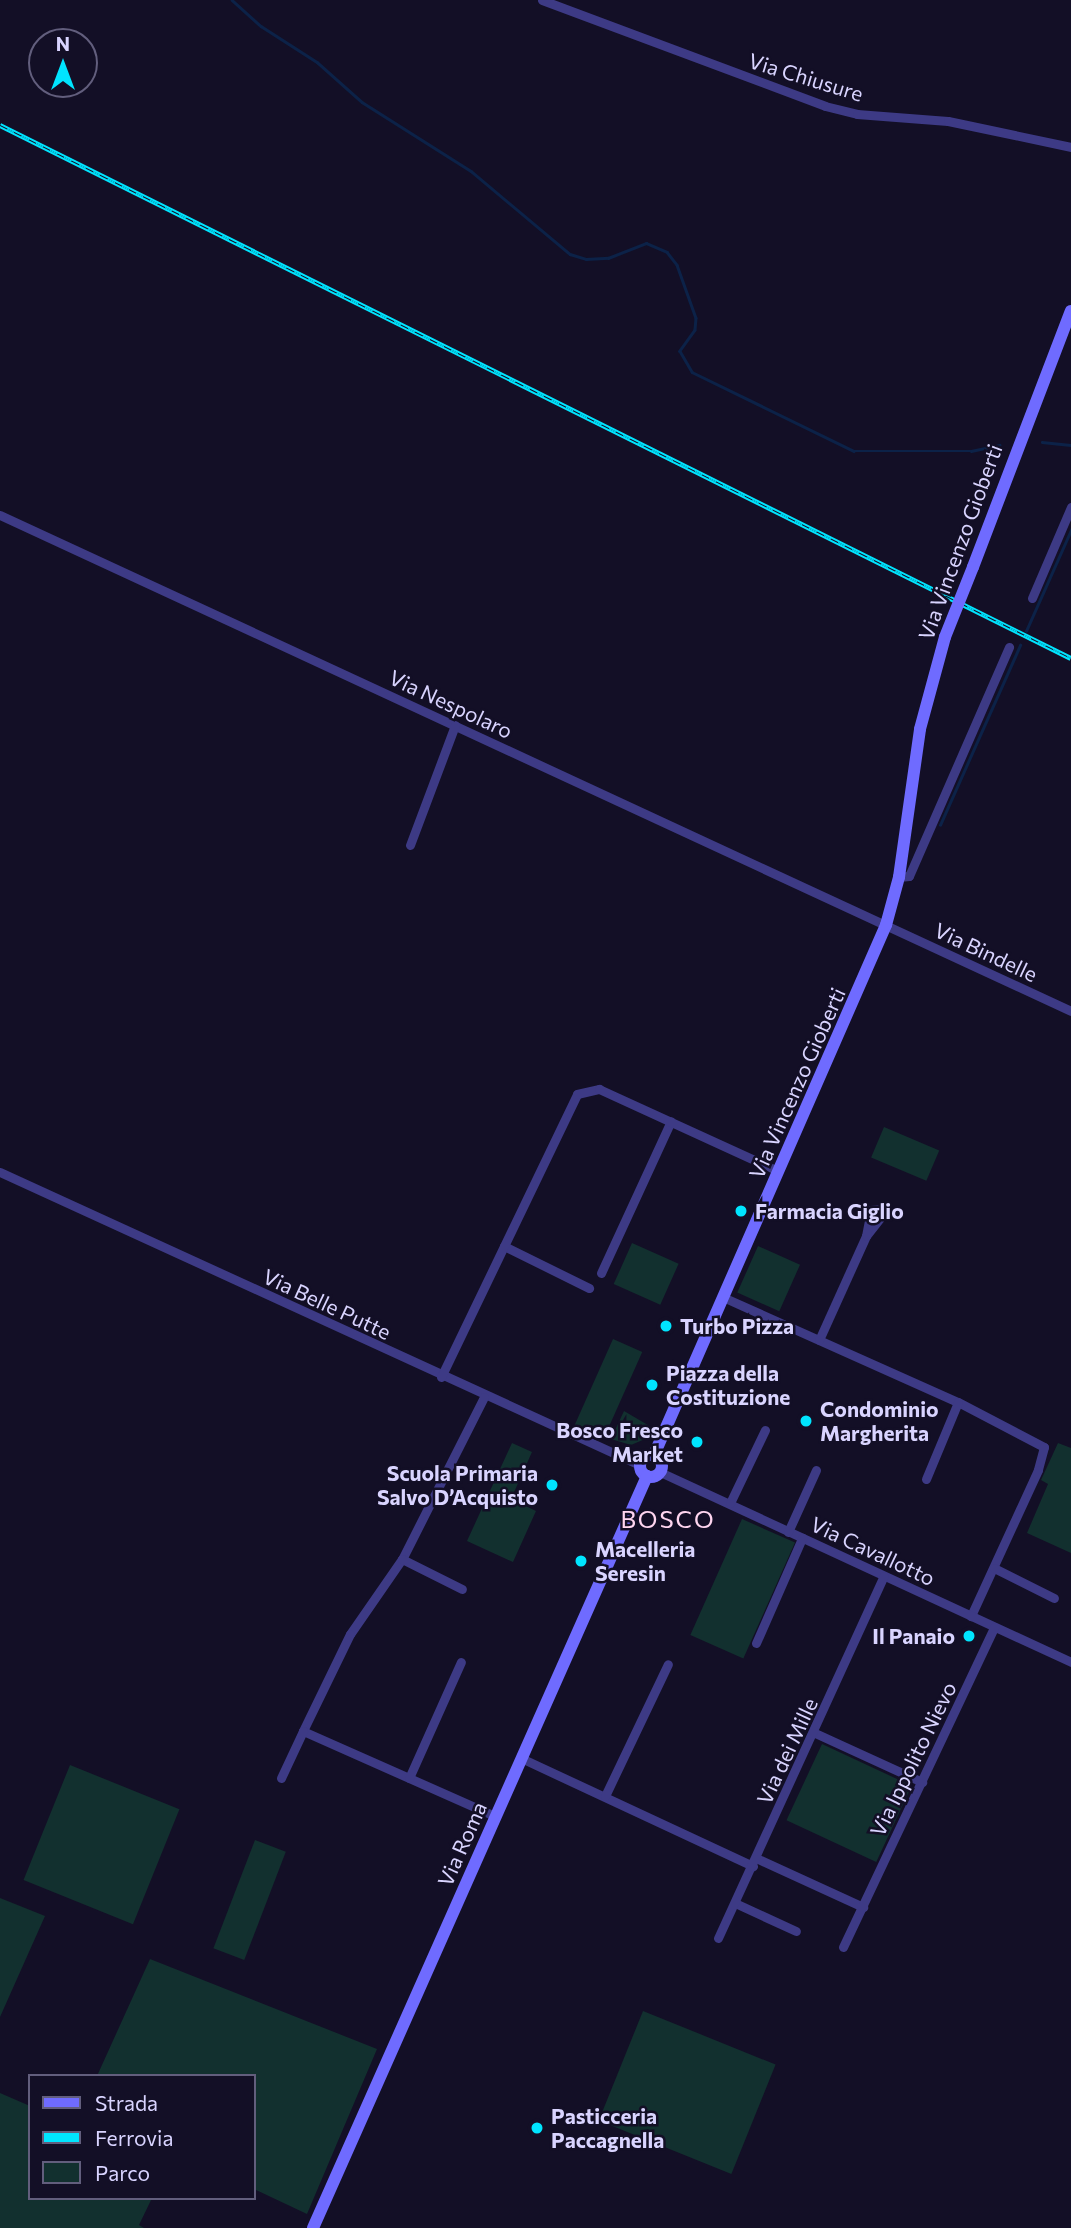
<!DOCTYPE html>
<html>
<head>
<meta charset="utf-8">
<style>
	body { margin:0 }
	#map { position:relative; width:1071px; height:2228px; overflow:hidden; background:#130f26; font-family:Commissioner,sans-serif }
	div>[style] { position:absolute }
	.green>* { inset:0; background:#12302f; transform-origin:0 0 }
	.stream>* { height:2.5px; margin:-1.25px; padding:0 1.25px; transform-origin:1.25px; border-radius:1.25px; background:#0c2248 }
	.street>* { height:9px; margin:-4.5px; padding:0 4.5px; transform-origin:4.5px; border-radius:4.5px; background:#3d3a85 }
	.secondary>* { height:12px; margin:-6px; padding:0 6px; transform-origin:6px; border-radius:6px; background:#6f6bff }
	.secondary>.ring { margin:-6px; padding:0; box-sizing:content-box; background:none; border:12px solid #6f6bff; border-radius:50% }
	.rail>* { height:5px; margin-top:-2.5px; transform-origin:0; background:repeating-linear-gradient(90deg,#130f26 0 8px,#00e5ff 0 16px); box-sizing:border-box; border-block:2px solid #00e5ff }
	.secondary-bridge>* { height:12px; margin:-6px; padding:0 6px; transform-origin:6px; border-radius:6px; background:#6f6bff }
	.dots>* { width:19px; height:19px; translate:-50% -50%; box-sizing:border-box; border:4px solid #130f26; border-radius:50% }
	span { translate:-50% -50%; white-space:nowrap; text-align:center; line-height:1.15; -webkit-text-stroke:5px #130f26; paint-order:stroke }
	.street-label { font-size:21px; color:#d9d4ff }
	.poi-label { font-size:21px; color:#d9d4ff; font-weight:700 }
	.left { translate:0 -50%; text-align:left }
	.right { translate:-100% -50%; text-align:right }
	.quarter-label { font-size:24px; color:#ffd6f0; letter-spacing:2px }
	.legend { position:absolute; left:28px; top:2074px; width:228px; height:126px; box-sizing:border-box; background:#130f26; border:2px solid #625e7d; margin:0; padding:9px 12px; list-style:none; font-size:21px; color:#d9d4ff }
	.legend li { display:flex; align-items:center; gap:14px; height:35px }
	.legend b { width:35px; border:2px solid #625e7d }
	.north { position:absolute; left:28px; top:28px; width:70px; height:70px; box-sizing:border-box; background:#130f26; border:2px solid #625e7d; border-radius:50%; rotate:0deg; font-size:19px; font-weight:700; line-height:28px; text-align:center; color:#d9d4ff }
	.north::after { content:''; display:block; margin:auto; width:24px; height:32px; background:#00e5ff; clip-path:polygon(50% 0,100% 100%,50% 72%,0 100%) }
</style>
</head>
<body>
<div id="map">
	<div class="green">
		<div style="left:884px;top:1127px;width:60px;height:33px;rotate:23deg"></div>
		<div style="left:632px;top:1243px;width:51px;height:45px;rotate:24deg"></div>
		<div style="left:758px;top:1246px;width:46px;height:51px;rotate:24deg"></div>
		<div style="left:613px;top:1339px;width:32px;height:95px;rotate:24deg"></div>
		<div style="clip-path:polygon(624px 1411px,653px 1428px,645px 1439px,631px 1445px,611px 1439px)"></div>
		<div style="clip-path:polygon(512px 1443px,532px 1452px,511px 1499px,536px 1511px,513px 1562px,467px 1541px)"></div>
		<div style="clip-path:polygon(1058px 1443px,1071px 1448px,1071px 1553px,1027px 1533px,1048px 1484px,1041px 1480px)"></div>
		<div style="left:742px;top:1519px;width:58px;height:127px;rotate:24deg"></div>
		<div style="left:822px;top:1744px;width:99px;height:84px;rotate:25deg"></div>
		<div style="left:70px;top:1765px;width:118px;height:124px;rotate:22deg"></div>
		<div style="left:255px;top:1840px;width:33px;height:116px;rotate:21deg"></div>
		<div style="clip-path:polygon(0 1898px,45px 1916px,0 2017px)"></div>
		<div style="clip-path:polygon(150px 1959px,377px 2049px,307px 2214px,254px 2189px,254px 2076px,97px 2076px)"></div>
		<div style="left:643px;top:2011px;width:143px;height:118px;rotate:22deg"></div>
		<div style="clip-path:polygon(0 2093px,30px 2106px,30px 2198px,152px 2198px,139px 2225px,144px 2228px,0 2228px)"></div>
	</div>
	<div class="stream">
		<div style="left:232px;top:0;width:39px;rotate:42deg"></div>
		<div style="left:261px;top:26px;width:67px;rotate:32.7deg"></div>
		<div style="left:317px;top:62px;width:60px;rotate:41.6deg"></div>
		<div style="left:362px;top:102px;width:129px;rotate:32.3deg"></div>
		<div style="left:471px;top:171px;width:129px;rotate:40deg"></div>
		<div style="left:570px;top:254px;width:17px;rotate:17deg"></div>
		<div style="left:586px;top:259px;width:22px;rotate:-3deg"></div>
		<div style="left:608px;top:258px;width:41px;rotate:-21.5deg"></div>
		<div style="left:646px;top:243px;width:23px;rotate:23deg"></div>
		<div style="left:667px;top:252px;width:16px;rotate:52deg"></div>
		<div style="left:677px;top:265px;width:56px;rotate:70.3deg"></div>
		<div style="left:696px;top:318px;width:12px;rotate:95deg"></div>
		<div style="left:695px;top:330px;width:26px;rotate:126deg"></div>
		<div style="left:680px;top:351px;width:24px;rotate:60deg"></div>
		<div style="left:692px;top:372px;width:180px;rotate:26deg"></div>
		<div style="left:854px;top:451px;width:117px"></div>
		<div style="left:971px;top:451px;width:29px;rotate:-12deg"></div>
		<div style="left:1042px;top:442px;width:29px;rotate:6deg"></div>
		<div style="left:1026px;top:631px;width:111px;rotate:-66deg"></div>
		<div style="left:940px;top:825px;width:197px;rotate:-66deg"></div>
	</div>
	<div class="street">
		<div style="left:542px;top:0;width:302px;rotate:20.5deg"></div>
		<div style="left:825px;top:106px;width:33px;rotate:14deg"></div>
		<div style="left:857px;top:114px;width:91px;rotate:4.4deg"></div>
		<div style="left:948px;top:121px;width:126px;rotate:11.9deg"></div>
		<div style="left:0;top:515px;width:1180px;rotate:24.85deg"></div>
		<div style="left:1032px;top:598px;width:99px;rotate:-66.8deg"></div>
		<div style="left:410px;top:845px;width:128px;rotate:-69.4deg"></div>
		<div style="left:899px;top:877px;width:10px;rotate:-6deg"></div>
		<div style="left:909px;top:876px;width:250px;rotate:-66.4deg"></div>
		<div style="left:0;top:1172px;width:704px;rotate:24.6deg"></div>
		<div style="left:504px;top:1246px;width:95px;rotate:26.3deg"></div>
		<div style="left:601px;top:1273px;width:167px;rotate:-65.3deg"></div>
		<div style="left:725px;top:1298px;width:255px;rotate:24.1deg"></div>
		<div style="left:958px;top:1402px;width:97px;rotate:27.6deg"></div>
		<div style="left:1044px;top:1447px;width:24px;rotate:105deg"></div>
		<div style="left:1038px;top:1470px;width:161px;rotate:114.7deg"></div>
		<div style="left:819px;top:1340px;width:114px;rotate:-65.7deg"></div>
		<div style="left:866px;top:1236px;width:28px;rotate:-52deg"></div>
		<div style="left:883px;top:1214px;width:6px;rotate:-129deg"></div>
		<div style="left:879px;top:1209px;width:8px;rotate:173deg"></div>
		<div style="left:871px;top:1210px;width:26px;rotate:101deg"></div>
		<div style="left:441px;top:1377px;width:314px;rotate:-64.3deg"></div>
		<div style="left:577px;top:1094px;width:23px;rotate:-13deg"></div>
		<div style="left:599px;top:1089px;width:197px;rotate:24.6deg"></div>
		<div style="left:484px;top:1397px;width:182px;rotate:116.8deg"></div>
		<div style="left:402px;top:1559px;width:91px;rotate:124.7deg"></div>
		<div style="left:350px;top:1634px;width:108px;rotate:115.9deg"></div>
		<div style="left:303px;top:1731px;width:210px;rotate:23.9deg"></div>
		<div style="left:660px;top:1472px;width:453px;rotate:24.8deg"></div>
		<div style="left:926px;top:1479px;width:83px;rotate:-67.4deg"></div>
		<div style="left:730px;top:1503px;width:81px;rotate:-64.4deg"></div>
		<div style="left:788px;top:1532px;width:68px;rotate:-65.7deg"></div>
		<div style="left:402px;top:1559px;width:67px;rotate:26.6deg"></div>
		<div style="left:994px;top:1568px;width:67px;rotate:26.6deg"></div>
		<div style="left:756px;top:1643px;width:115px;rotate:-66.3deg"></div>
		<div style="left:815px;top:1733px;width:118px;rotate:24.6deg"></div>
		<div style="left:521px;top:1758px;width:256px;rotate:25deg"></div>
		<div style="left:281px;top:1778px;width:52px;rotate:-64.9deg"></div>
		<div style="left:409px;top:1778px;width:127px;rotate:-65.9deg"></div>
		<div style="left:605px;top:1796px;width:146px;rotate:-64.5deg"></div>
		<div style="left:756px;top:1858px;width:118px;rotate:24.6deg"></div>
		<div style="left:735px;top:1903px;width:67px;rotate:24.7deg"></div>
		<div style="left:718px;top:1938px;width:398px;rotate:-65.4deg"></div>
		<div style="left:843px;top:1947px;width:354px;rotate:-64.7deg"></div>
	</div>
	<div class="secondary">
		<div style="left:973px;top:567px;width:274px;rotate:-69.1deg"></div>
		<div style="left:654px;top:1455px;width:579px;rotate:-66.36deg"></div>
		<div style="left:886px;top:925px;width:50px;rotate:-74.8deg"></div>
		<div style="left:899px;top:877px;width:149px;rotate:-81.9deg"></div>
		<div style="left:920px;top:729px;width:95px;rotate:-74.8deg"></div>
		<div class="ring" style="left:640px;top:1455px;width:10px;height:10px"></div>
		<div style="left:313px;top:2228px;width:823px;rotate:-66.05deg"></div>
	</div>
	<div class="rail">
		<div style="left:0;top:125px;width:1196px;rotate:26.46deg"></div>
	</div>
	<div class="secondary-bridge">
		<div style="left:945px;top:637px;width:75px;rotate:-68.2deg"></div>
	</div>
	<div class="dots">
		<div style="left:741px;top:1211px;background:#00e5ff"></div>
		<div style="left:666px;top:1326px;background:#00e5ff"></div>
		<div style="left:652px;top:1385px;background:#00e5ff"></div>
		<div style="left:806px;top:1421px;background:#00e5ff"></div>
		<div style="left:697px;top:1442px;background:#00e5ff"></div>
		<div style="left:552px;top:1485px;background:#00e5ff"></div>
		<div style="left:581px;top:1561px;background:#00e5ff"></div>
		<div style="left:969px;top:1636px;background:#00e5ff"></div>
		<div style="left:537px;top:2128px;background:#00e5ff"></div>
	</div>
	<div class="street-label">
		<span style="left:806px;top:77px;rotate:17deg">Via Chiusure</span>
		<span style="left:960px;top:542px;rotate:-70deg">Via Vincenzo Gioberti</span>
		<span style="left:451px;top:704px;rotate:25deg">Via Nespolaro</span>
		<span style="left:986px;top:952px;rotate:25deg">Via Bindelle</span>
		<span style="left:797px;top:1083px;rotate:-66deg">Via Vincenzo Gioberti</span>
		<span style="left:327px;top:1304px;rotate:25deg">Via Belle Putte</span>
		<span style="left:873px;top:1551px;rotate:25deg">Via Cavallotto</span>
		<span style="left:787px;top:1751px;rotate:-65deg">Via dei Mille</span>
		<span style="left:913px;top:1759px;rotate:-64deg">Via Ippolito Nievo</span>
		<span style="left:462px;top:1844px;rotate:-66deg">Via Roma</span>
	</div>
	<div class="poi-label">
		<span class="left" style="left:755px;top:1211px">Farmacia Giglio</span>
		<span class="left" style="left:680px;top:1326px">Turbo Pizza</span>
		<span class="left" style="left:666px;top:1385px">Piazza della<br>Costituzione</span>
		<span class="left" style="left:820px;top:1421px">Condominio<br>Margherita</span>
		<span class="right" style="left:683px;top:1442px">Bosco Fresco<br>Market</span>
		<span class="right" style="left:538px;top:1485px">Scuola Primaria<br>Salvo D’Acquisto</span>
		<span class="left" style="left:595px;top:1561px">Macelleria<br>Seresin</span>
		<span class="right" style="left:955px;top:1636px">Il Panaio</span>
		<span class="left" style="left:551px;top:2128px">Pasticceria<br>Paccagnella</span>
	</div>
	<div class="quarter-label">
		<span style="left:668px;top:1519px">BOSCO</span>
	</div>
	<ul class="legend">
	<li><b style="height:9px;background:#6f6bff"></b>Strada</li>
	<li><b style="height:9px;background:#00e5ff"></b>Ferrovia</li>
	<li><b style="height:19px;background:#12302f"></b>Parco</li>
	</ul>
	<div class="north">N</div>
</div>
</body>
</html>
